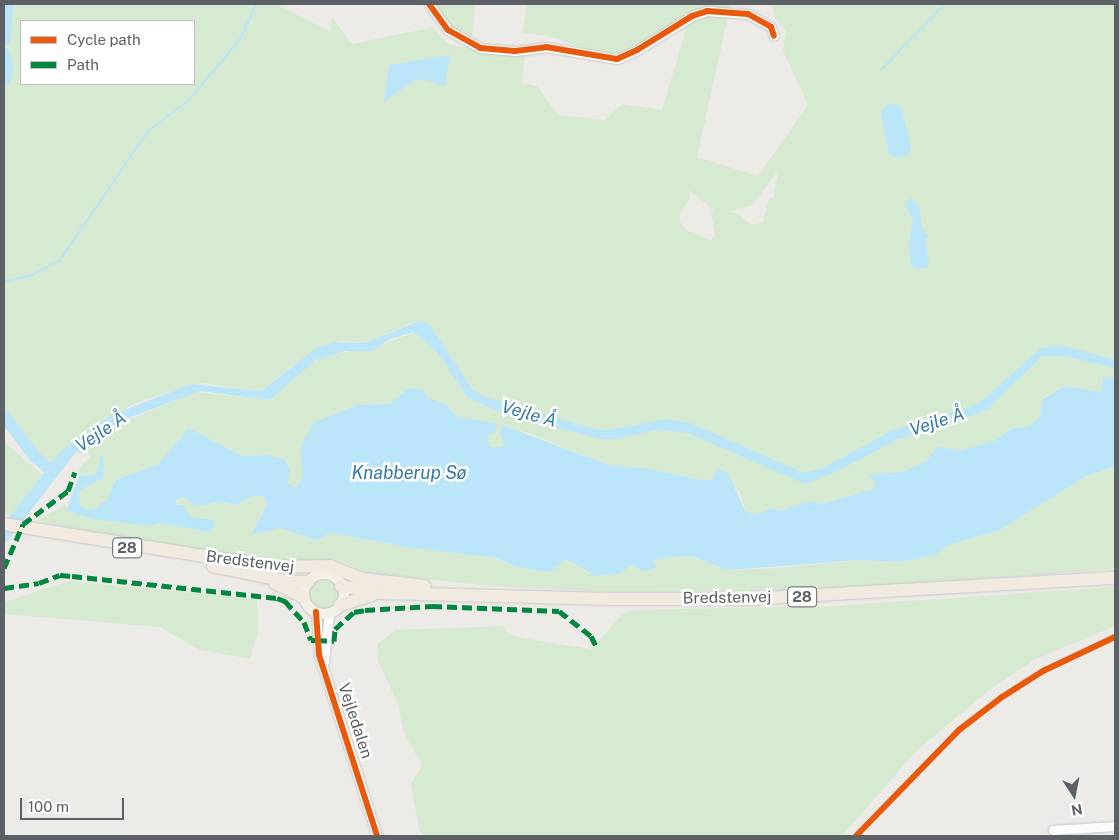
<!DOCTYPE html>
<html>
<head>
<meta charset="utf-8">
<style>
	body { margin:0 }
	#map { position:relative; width:1119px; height:840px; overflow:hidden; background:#edebe7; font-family:"Public Sans",sans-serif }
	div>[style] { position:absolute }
	.green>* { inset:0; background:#d6ead1 }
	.round { border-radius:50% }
	.water>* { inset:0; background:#bbe5f8 }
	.stream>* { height:2px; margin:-1px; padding:0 1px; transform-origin:1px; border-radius:1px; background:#bbe5f8 }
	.river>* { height:12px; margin:-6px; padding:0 6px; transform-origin:6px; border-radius:6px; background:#bbe5f8 }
	.roads { filter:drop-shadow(0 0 1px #c8c8c8) drop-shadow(0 0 1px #c8c8c8) }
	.minor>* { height:9px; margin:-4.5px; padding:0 4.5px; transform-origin:4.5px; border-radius:4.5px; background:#fcfcfb }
	.major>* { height:10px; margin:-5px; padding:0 5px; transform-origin:5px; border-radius:5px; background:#f3f0e8 }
	.major>.ring { margin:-5px; padding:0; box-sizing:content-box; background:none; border:10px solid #f3f0e8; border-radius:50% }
	.highway>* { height:12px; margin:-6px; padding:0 6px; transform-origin:6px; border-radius:6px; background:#f0eae1 }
	.quiet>* { height:5px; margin-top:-2.5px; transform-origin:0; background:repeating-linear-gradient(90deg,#00873e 0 10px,transparent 0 15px) }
	.cycleway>* { height:6px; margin:-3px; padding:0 3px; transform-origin:3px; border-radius:3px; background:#e8590c }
	span { translate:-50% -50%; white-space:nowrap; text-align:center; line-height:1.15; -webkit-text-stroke:5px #fff; paint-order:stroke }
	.shield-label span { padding:1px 4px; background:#fff; border:1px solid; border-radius:4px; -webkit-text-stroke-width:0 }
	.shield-label { font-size:15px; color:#5c6166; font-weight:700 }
	.street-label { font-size:16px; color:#5c6166 }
	.water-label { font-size:18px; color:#3579a7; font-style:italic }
	.frame { position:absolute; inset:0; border:5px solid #5c6166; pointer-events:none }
	.legend { position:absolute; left:20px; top:20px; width:175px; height:65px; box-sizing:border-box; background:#fff; border:1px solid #bec0c2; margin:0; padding:6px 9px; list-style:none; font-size:15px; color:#5c6166 }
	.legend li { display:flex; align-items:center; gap:10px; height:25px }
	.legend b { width:25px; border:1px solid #bec0c2 }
	.north { position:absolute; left:1049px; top:770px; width:50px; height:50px; -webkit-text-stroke:4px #fff; paint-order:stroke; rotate:169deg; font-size:14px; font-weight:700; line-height:20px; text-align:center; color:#5c6166 }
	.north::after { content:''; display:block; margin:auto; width:18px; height:22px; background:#5c6166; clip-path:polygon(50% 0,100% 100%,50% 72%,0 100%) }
	.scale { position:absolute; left:20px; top:798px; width:104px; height:22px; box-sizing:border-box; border:2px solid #5c6166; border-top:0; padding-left:6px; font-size:15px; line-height:18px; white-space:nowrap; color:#5c6166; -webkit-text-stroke:4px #fff; paint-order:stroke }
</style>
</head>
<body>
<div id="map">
	<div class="green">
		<div style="clip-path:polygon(evenodd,7px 4px,277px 4px,330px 31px,332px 17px,352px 44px,433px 27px,449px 45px,525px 54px,522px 83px,537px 86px,558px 115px,605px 120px,622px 104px,662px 110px,688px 23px,707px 13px,729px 12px,697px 157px,758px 176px,808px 105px,783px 51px,786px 32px,775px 18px,772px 4px,1115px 4px,1115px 378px,1103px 377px,1101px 392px,1065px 386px,1043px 398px,1039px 418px,1028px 427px,1012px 428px,996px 440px,960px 451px,938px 446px,925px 462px,902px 472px,868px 475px,877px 482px,873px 489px,821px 504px,812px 501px,780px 511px,770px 508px,757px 515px,746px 512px,739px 491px,717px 469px,713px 480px,702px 480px,644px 468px,609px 465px,520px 430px,505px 441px,502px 447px,491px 447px,488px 442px,489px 435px,470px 421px,457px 417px,448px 405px,428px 398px,423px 390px,409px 388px,389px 404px,358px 405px,303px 443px,302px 478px,297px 489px,287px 483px,267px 455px,242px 456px,189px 428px,157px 465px,116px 480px,106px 502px,101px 502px,97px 509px,86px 510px,80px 505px,79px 491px,103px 478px,100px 458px,98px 470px,94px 475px,79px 476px,80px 467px,91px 456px,76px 452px,116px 425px,197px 392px,270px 400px,304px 368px,324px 356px,378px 346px,416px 332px,412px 323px,365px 343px,340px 341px,296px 363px,261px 391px,201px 383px,143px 400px,111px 415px,61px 451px,48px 468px,4px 412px,4px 80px,7px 68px,4px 41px,7px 4px,21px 21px,194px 21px,194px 84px,21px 84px,21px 21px,7px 4px,778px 171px,774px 196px,769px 199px,763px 222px,751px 225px,739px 214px,729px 212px,752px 205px,778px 171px,7px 4px,689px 190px,714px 210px,711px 213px,715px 235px,711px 240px,688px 231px,680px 222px,680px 213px,690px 199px,689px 190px)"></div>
		<div style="clip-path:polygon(436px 4px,475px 4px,472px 40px,447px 24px)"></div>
		<div style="clip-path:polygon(527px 4px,731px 4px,730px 8px,702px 9px,643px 43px,618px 54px,604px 55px,549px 36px,522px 33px)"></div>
		<div style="clip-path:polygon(4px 442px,43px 475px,11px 515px,4px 514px)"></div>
		<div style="clip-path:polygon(1115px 466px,1115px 569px,930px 583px,756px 591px,615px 592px,490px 586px,370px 573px,334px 559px,288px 565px,163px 546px,37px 521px,66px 504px,66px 511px,150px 526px,160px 523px,210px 532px,204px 518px,197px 520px,190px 517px,176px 500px,182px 497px,210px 504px,223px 502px,236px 505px,255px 495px,264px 497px,267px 505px,251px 535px,279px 528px,317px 540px,331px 533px,413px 548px,496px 558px,518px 567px,555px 564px,566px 559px,586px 572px,628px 568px,631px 565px,671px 557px,691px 556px,728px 570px,778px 568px,860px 560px,899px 562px,936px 555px,948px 545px,1000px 530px,1086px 476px)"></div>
		<div class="round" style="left:309px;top:579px;width:30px;height:30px"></div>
		<div style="clip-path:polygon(69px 581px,257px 599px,258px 631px,250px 659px,200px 650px,160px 627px,4px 614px,4px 602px)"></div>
		<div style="clip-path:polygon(1115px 587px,1115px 626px,1036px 659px,993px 687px,916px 751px,842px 836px,424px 836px,419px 829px,411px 784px,422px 766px,403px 730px,398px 704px,378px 661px,377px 644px,395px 630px,504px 626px,508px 634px,521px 638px,591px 649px,620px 617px,630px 610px,831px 606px)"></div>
	</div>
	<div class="water">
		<div style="clip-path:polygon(451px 55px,444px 86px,424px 79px,413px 81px,384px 102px,389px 65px)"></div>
		<div style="clip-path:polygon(896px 104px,901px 107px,911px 147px,909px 154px,899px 158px,889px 154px,881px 113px,887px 105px)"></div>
		<div style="clip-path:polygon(911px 197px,919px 207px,922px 228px,928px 236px,925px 243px,929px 257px,927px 268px,915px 268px,911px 264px,909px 244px,913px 220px,905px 204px)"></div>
		<div style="clip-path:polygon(417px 322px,425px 322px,432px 328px,472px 389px,487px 398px,599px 430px,611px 430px,665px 419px,690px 423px,804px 473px,823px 468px,891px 431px,978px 404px,1041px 348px,1061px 345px,1115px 360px,1115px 368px,1064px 356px,1042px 356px,986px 411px,896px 440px,838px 471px,805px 484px,688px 433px,657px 430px,617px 439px,600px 439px,502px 413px,468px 398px,438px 353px,414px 332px,390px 339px,372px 351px,345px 351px,316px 360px,270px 400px,201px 391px,128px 418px,97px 435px,76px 452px,4px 545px,4px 524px,61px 451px,111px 415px,192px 384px,261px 391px,315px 349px,333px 342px,365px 343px)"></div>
		<div style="clip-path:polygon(1103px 377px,1115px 378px,1115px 466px,1086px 476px,1000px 530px,948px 545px,936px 555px,899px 562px,860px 560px,728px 570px,691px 556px,671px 557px,653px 560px,656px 567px,645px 572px,631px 565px,621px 573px,595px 576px,566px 559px,550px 572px,518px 567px,496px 558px,413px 548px,331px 533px,317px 540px,279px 528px,251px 535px,267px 505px,264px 497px,255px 495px,236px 505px,223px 502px,196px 506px,183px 497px,176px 500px,177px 505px,184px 505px,190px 517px,213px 520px,215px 524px,210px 532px,160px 523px,150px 526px,93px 519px,66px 511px,79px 476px,94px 475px,98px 470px,100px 457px,104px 457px,103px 478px,79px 491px,80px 505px,86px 510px,97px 509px,101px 502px,106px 502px,116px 480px,157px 465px,189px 428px,242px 456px,267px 455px,284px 459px,290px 471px,287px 483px,297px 488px,302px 477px,301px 447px,313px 423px,358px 405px,389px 404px,409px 388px,423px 390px,428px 398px,447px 405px,457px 417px,496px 423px,496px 432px,489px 435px,488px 442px,491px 447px,502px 447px,504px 441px,499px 433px,503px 425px,609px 465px,644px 468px,702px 480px,712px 480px,717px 468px,728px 473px,746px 512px,757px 515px,770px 508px,780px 511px,812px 501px,821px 504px,873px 489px,876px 482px,867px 475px,902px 472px,925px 462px,938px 446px,960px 451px,996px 440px,1012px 428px,1028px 427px,1039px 418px,1043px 399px,1065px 386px,1101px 392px)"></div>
	</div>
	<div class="stream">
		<div style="left:881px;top:70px;width:92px;rotate:-45.9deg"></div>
		<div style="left:4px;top:281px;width:26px;rotate:-11deg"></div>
		<div style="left:30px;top:276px;width:34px;rotate:-28deg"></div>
		<div style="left:60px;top:260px;width:156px;rotate:-55.7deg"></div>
		<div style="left:148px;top:131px;width:51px;rotate:-37.1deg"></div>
		<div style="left:189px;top:100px;width:81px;rotate:-50deg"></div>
		<div style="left:241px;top:38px;width:37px;rotate:-66deg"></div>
	</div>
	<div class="river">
		<div style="left:4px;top:41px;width:37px;rotate:-85deg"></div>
		<div style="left:4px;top:54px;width:14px;rotate:78deg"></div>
		<div style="left:7px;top:68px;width:12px;rotate:104deg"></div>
		<div style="left:4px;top:416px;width:51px;rotate:52.9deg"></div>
		<div style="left:35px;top:457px;width:23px;rotate:40deg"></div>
	</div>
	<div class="roads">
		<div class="minor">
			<div style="left:429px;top:4px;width:32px;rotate:54deg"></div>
			<div style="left:448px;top:30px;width:37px;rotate:29deg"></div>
			<div style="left:480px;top:48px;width:35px;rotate:5deg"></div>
			<div style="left:515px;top:51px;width:31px;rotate:-7deg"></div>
			<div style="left:546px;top:47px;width:72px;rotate:9.6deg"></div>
			<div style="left:617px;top:59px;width:22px;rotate:-24deg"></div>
			<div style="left:637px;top:50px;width:65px;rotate:-31.7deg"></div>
			<div style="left:692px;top:16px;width:16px;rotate:-18deg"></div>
			<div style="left:707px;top:11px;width:41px;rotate:4.2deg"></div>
			<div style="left:748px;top:14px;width:26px;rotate:29deg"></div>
			<div style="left:771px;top:27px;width:9px;rotate:72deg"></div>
			<div style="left:316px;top:612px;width:43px;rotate:86deg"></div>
			<div style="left:319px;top:655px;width:190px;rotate:72.2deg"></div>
			<div style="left:324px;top:662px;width:49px;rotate:-84.2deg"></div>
			<div style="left:1053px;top:830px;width:62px;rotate:-3.7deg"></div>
		</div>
		<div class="major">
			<div class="ring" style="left:304px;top:574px;width:30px;height:30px"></div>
		</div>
		<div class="highway">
			<div style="left:4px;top:524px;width:270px;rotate:9.1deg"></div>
			<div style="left:271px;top:567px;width:59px;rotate:-1deg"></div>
			<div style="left:330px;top:566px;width:35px;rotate:22deg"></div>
			<div style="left:363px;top:579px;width:62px;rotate:6.4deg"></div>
			<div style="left:213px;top:566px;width:80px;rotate:11.6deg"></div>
			<div style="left:291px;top:582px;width:17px"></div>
			<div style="left:275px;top:583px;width:32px;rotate:26deg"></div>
			<div style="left:341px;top:586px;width:41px;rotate:9.9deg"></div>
			<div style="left:381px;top:593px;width:231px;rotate:1.5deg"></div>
			<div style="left:612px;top:599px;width:136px"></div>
			<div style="left:748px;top:599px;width:368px;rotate:-3.3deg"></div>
			<div style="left:340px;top:605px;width:34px;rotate:-17deg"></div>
		</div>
	</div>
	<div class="quiet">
		<div style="left:4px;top:568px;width:48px;rotate:-66.6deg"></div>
		<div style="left:23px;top:524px;width:56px;rotate:-36.3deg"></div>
		<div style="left:68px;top:491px;width:20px;rotate:-70deg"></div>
		<div style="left:4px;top:588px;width:35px;rotate:-8deg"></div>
		<div style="left:39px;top:583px;width:22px;rotate:-21deg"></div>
		<div style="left:60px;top:575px;width:12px;rotate:5deg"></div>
		<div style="left:72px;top:576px;width:206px;rotate:6.1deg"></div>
		<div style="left:277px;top:598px;width:9px;rotate:21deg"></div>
		<div style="left:285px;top:601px;width:28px;rotate:48deg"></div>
		<div style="left:304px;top:622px;width:19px;rotate:69deg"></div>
		<div style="left:311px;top:640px;width:6px"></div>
		<div style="left:317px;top:640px;width:17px;rotate:3deg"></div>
		<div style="left:334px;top:641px;width:12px;rotate:-85deg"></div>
		<div style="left:335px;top:629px;width:25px;rotate:-42deg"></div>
		<div style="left:354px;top:612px;width:11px;rotate:-10deg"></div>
		<div style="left:365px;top:610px;width:67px;rotate:-3.4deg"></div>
		<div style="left:432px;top:606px;width:127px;rotate:2.3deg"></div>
		<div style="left:559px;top:611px;width:41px;rotate:38deg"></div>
		<div style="left:591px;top:636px;width:11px;rotate:63deg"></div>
	</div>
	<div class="cycleway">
		<div style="left:429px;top:4px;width:32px;rotate:54deg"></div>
		<div style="left:448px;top:30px;width:37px;rotate:29deg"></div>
		<div style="left:480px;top:48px;width:35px;rotate:5deg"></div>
		<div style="left:515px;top:51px;width:31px;rotate:-7deg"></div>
		<div style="left:546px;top:47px;width:72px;rotate:9.6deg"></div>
		<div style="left:617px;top:59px;width:22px;rotate:-24deg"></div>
		<div style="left:637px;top:50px;width:65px;rotate:-31.7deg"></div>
		<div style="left:692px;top:16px;width:16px;rotate:-18deg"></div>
		<div style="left:707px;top:11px;width:41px;rotate:4.2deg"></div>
		<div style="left:748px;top:14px;width:26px;rotate:29deg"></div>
		<div style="left:771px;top:27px;width:9px;rotate:72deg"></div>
		<div style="left:316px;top:612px;width:43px;rotate:86deg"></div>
		<div style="left:319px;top:655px;width:190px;rotate:72.2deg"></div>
		<div style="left:856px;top:836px;width:148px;rotate:-45.8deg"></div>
		<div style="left:959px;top:730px;width:54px;rotate:-37.5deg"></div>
		<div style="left:1002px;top:697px;width:49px;rotate:-32.4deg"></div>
		<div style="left:1043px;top:671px;width:80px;rotate:-25.3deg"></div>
	</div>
	<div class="shield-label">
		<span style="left:127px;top:548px">28</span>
		<span style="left:802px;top:597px">28</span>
	</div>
	<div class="street-label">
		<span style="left:250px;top:562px;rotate:7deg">Bredstenvej</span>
		<span style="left:727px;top:598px;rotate:-1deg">Bredstenvej</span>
		<span style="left:355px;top:721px;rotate:72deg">Vejledalen</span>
	</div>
	<div class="water-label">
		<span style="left:529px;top:414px;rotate:16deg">Vejle Å</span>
		<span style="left:937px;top:422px;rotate:-18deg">Vejle Å</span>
		<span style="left:101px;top:432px;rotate:-34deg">Vejle Å</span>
		<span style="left:409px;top:473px">Knabberup Sø</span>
	</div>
	<div class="frame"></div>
	<ul class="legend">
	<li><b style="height:6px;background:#e8590c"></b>Cycle path</li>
	<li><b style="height:6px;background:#00873e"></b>Path</li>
	</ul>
	<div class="north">N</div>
	<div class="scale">100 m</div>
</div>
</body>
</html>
